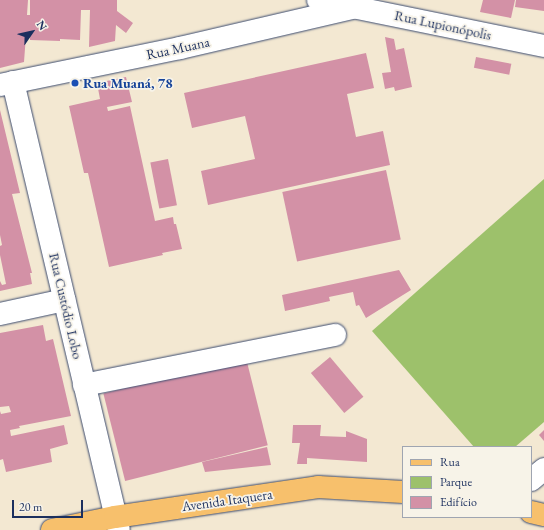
<!DOCTYPE html>
<html>
<head>
<meta charset="utf-8">
<style>
	body { margin:0 }
	#map { position:relative; width:544px; height:530px; overflow:hidden; background:#f3e8d2; font-family:"EB Garamond",serif }
	div>[style] { position:absolute }
	.green>* { inset:0; background:#9dc16b }
	.building>* { inset:0; background:#d391a6; transform-origin:0 0 }
	.roads { filter:drop-shadow(0 0 1px #3b4b6f) drop-shadow(0 0 1px #3b4b6f) }
	.minor>* { height:22px; margin:-11px; padding:0 11px; transform-origin:11px; border-radius:11px; background:#fff }
	.major>* { height:22px; margin:-11px; padding:0 11px; transform-origin:11px; border-radius:11px; background:#f7c06c }
	.dots>* { width:11px; height:11px; translate:-50% -50%; box-sizing:border-box; border:2px solid #f7f3e8; border-radius:50% }
	span { translate:-50% -50%; white-space:nowrap; text-align:center; line-height:1.15; -webkit-text-stroke:3.5px #f7f3e8; paint-order:stroke }
	.street-label { font-size:14px; color:#1b2f5e }
	.transit-label { font-size:14px; color:#164399; font-weight:700 }
	.left { translate:0 -50%; text-align:left }
	.legend { position:absolute; left:402px; top:446px; width:130px; height:72px; box-sizing:border-box; background:#f7f3e8; border:1px solid #9fa5b1; margin:0; padding:5px 7px; list-style:none; font-size:12px; color:#1b2f5e }
	.legend li { display:flex; align-items:center; gap:8px; height:20px }
	.legend b { width:20px; border:1px solid #9fa5b1 }
	.north { position:absolute; left:12px; top:12px; width:40px; height:40px; -webkit-text-stroke:3px #f7f3e8; paint-order:stroke; rotate:56deg; font-size:11px; font-weight:700; line-height:16px; text-align:center; color:#1b2f5e }
	.north::after { content:''; display:block; margin:auto; width:14px; height:18px; background:#1b2f5e; clip-path:polygon(50% 0,100% 100%,50% 72%,0 100%) }
	.scale { position:absolute; left:12px; top:500px; width:71px; height:18px; box-sizing:border-box; border:2px solid #1b2f5e; border-top:0; padding-left:5px; font-size:12px; line-height:14px; white-space:nowrap; color:#1b2f5e; -webkit-text-stroke:3px #f7f3e8; paint-order:stroke }
</style>
</head>
<body>
<div id="map">
	<div class="green">
		<div style="clip-path:polygon(544px 179px,544px 422px,515px 447px,474px 447px,372px 331px)"></div>
	</div>
	<div class="building">
		<div style="clip-path:polygon(0 0,28px 0,27px 15px,30px 15px,30px 0,117px 0,117px 11px,133px 23px,126px 33px,116px 25px,115px 41px,89px 47px,90px 10px,81px 10px,80px 40px,60px 39px,60px 41px,30px 40px,30px 35px,26px 35px,24px 62px,0 68px)"></div>
		<div style="clip-path:polygon(483px 0,515px 0,511px 18px,480px 12px)"></div>
		<div style="clip-path:polygon(516px 0,544px 0,544px 11px,515px 7px)"></div>
		<div style="clip-path:polygon(385px 37px,394px 39px,396px 50px,404px 48px,412px 87px,395px 91px,394px 87px,385px 89px,382px 73px,391px 72px)"></div>
		<div style="clip-path:polygon(366px 53px,374px 88px,347px 94px,356px 137px,383px 131px,390px 165px,208px 205px,201px 171px,255px 159px,245px 116px,192px 128px,184px 93px)"></div>
		<div style="left:476px;top:57px;width:36px;height:11px;rotate:11deg"></div>
		<div style="clip-path:polygon(126px 77px,132px 102px,107px 107px,108px 111px,130px 106px,155px 221px,173px 217px,174px 224px,176px 224px,182px 249px,162px 253px,163px 255px,109px 267px,88px 173px,84px 173px,69px 106px,100px 99px,97px 83px)"></div>
		<div style="clip-path:polygon(0 110px,20px 193px,12px 194px,31px 269px,32px 273px,30px 273px,32px 284px,0 291px,0 281px,2px 285px,6px 284px,0 255px,0 246px,2px 245px,0 235px)"></div>
		<div style="left:168px;top:159px;width:47px;height:18px;rotate:79deg"></div>
		<div style="left:386px;top:170px;width:71px;height:106px;rotate:78deg"></div>
		<div style="clip-path:polygon(399px 270px,411px 290px,366px 318px,359px 305px,356px 306px,353px 292px,329px 297px,330px 301px,285px 311px,282px 295px)"></div>
		<div style="clip-path:polygon(43px 325px,46px 341px,53px 339px,71px 416px,19px 426px,20px 428px,10px 430px,11px 436px,64px 425px,68px 444px,50px 449px,52px 462px,6px 472px,3px 459px,0 460px,0 411px,1px 414px,11px 412px,9px 406px,0 407px,0 333px)"></div>
		<div style="left:330px;top:357px;width:52px;height:25px;rotate:50deg"></div>
		<div style="left:246px;top:358px;width:90px;height:147px;rotate:76deg"></div>
		<div style="clip-path:polygon(293px 425px,321px 425px,320px 436px,346px 437px,346px 431px,367px 439px,367px 462px,307px 458px,307px 464px,297px 464px,300px 443px,292px 443px)"></div>
		<div style="clip-path:polygon(544px 430px,544px 441px,539px 435px)"></div>
		<div style="clip-path:polygon(267px 447px,271px 465px,205px 472px,202px 462px)"></div>
	</div>
	<div class="roads">
		<div class="minor">
			<div style="left:318px;top:0;width:231px;rotate:11.5deg"></div>
			<div style="left:13px;top:82px;width:460px;rotate:76.7deg"></div>
			<div style="left:0;top:85px;width:184px;rotate:-11.6deg"></div>
			<div style="left:180px;top:48px;width:181px;rotate:-13.1deg"></div>
			<div style="left:0;top:314px;width:66px;rotate:-12.3deg"></div>
			<div style="left:84px;top:385px;width:256px;rotate:-11.3deg"></div>
			<div style="left:531px;top:480px;width:17px;rotate:-40deg"></div>
		</div>
		<div class="major">
			<div style="left:531px;top:512px;width:13px;rotate:13deg"></div>
			<div style="left:52px;top:530px;width:64px;rotate:-11.7deg"></div>
			<div style="left:115px;top:517px;width:205px;rotate:-8.4deg"></div>
			<div style="left:318px;top:487px;width:85px;rotate:3.4deg"></div>
		</div>
	</div>
	<div class="dots">
		<div style="left:75px;top:83px;background:#1a4fb4"></div>
	</div>
	<div class="street-label">
		<span style="left:443px;top:25px;rotate:12deg">Rua Lupionópolis</span>
		<span style="left:178px;top:48px;rotate:-12deg">Rua Muana</span>
		<span style="left:66px;top:306px;rotate:77deg">Rua Custódio Lobo</span>
		<span style="left:227px;top:500px;rotate:-8deg">Avenida Itaquera</span>
	</div>
	<div class="transit-label">
		<span class="left" style="left:83px;top:83px">Rua Muaná, 78</span>
	</div>
	<ul class="legend">
	<li><b style="height:5px;background:#f7c06c"></b>Rua</li>
	<li><b style="height:11px;background:#9dc16b"></b>Parque</li>
	<li><b style="height:11px;background:#d391a6"></b>Edifício</li>
	</ul>
	<div class="north">N</div>
	<div class="scale">20 m</div>
</div>
</body>
</html>
